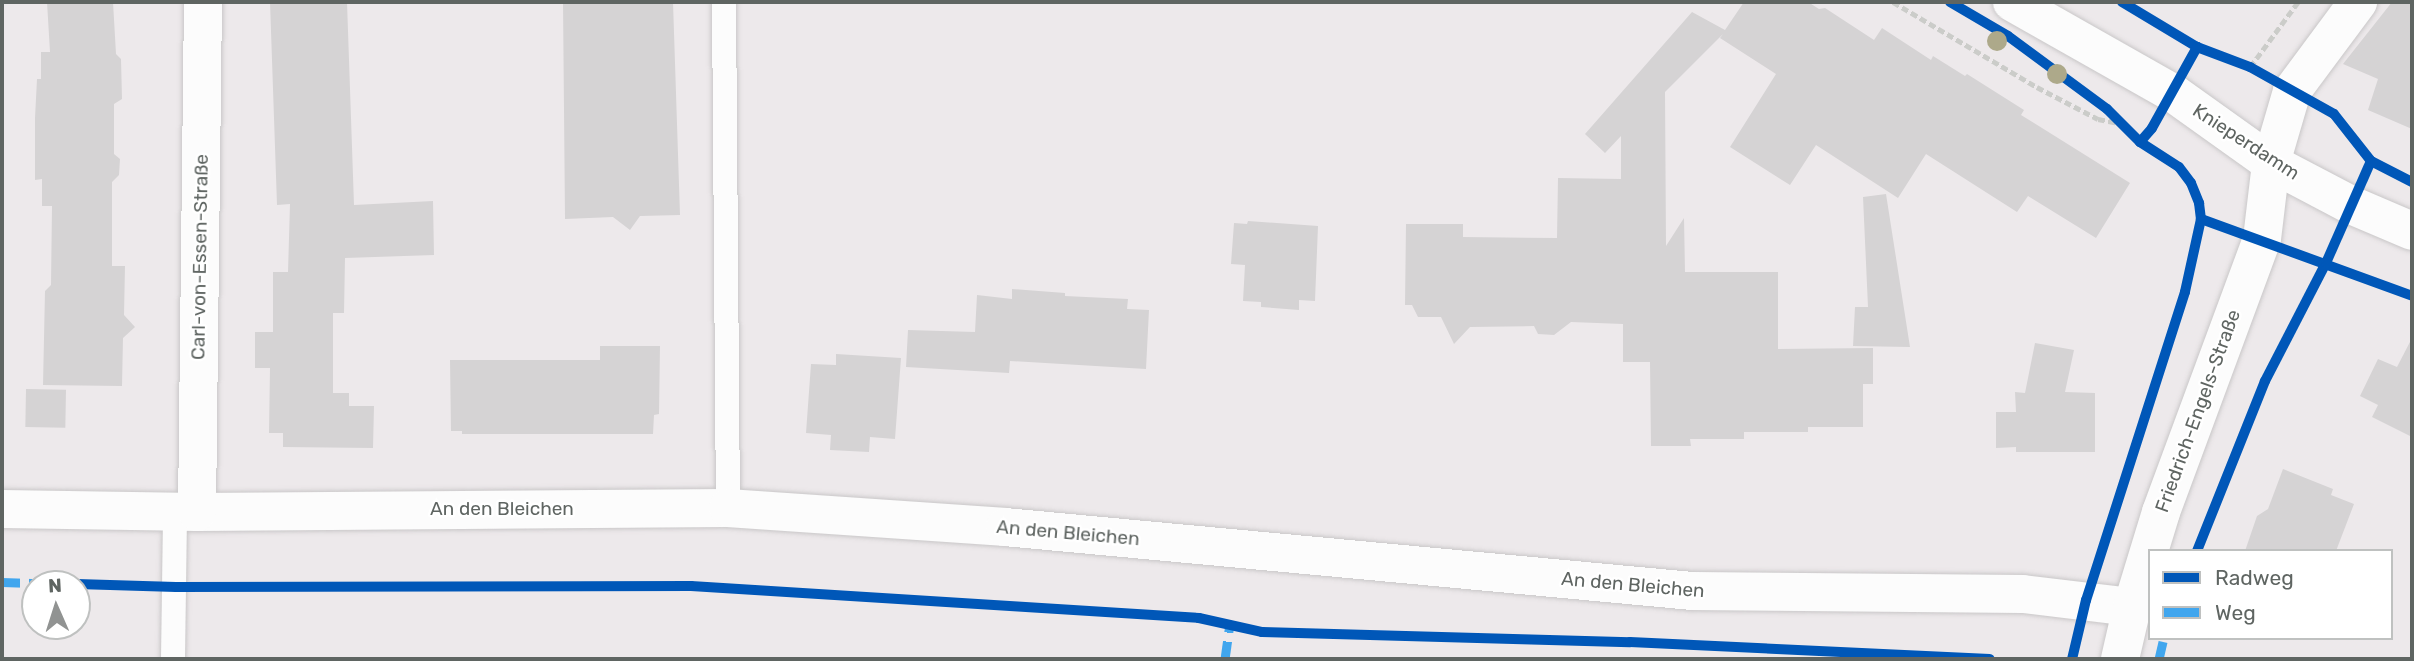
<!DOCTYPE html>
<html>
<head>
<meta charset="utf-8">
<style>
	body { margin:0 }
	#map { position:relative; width:2414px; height:661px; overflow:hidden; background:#ede9eb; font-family:Rubik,sans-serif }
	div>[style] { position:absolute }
	.building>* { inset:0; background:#d5d3d4; transform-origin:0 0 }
	.path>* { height:4.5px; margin-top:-2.25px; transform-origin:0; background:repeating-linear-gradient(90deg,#cbccc9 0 7px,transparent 0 10.5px) }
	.roads { filter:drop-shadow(0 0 2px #c9c7c8) drop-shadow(0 0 2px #c9c7c8) }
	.lane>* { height:24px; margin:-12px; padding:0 12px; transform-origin:12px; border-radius:12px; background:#fcfcfc }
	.street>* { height:38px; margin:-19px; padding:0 19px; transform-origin:19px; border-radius:19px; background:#fcfcfc }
	.secondary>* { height:38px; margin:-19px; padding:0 19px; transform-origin:19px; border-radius:19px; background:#fcfcfc }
	.quiet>* { height:9px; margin-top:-4.5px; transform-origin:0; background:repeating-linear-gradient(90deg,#41a6ee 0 18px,transparent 0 27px) }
	.cycleway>* { height:10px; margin:-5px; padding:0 5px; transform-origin:5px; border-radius:5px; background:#0057b8 }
	.trees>* { width:20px; height:20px; margin:-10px; border-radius:50%; background:#ada98a }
	span { translate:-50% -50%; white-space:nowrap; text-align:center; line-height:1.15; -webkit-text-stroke:5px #fff; paint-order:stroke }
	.street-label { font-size:19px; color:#5f6562 }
	.frame { position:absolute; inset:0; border:4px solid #5f6562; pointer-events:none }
	.legend { position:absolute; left:2148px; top:549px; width:245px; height:91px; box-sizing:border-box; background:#fff; border:2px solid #bfc1c0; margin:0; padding:9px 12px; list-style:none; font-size:21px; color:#5f6562 }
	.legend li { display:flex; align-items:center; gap:14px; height:35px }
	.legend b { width:35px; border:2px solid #bfc1c0 }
	.north { position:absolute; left:21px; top:570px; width:70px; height:70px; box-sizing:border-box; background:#fff; border:2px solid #bfc1c0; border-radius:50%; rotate:357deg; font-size:19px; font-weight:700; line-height:28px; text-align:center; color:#5f6562 }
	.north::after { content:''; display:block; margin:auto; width:24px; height:32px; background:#919392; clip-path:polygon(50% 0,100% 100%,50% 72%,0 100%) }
</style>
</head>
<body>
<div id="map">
	<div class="building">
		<div style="clip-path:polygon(47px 2px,113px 2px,116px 54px,121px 59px,122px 99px,114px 104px,114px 154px,120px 159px,119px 175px,112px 182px,112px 266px,125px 266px,124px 315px,135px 327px,123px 338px,122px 386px,43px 385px,45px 291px,51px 285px,52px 206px,42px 206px,42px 179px,35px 180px,35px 118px,37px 79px,41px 79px,41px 52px,50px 52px)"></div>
		<div style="clip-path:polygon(270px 2px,347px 2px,354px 205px,433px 201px,434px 255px,345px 258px,344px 313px,333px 313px,333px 393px,349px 393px,349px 406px,374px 406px,373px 448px,283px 447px,283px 433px,269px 433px,270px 368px,255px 368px,255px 332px,273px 332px,273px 272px,288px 272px,290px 204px,277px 205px)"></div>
		<div style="clip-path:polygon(563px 2px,673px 2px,680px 215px,640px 216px,630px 230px,613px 217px,565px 219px)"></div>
		<div style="clip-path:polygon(1744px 2px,1808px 2px,1819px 9px,1825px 8px,1874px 40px,1882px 28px,1931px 60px,1933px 56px,1965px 76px,1967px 74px,2024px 110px,2021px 115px,2130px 183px,2096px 238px,2028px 196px,2017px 212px,1926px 154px,1898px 198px,1816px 145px,1790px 185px,1730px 147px,1776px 74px,1720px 38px,1723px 34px,1665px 92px,1666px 246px,1684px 218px,1685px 272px,1778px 272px,1778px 349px,1873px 348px,1873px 384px,1863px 384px,1863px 427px,1808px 427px,1808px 432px,1744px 432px,1744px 439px,1690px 439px,1691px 446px,1651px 446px,1650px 362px,1623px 362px,1623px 324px,1571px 322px,1554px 335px,1538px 334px,1534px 326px,1470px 327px,1454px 344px,1441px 317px,1418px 317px,1412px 305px,1405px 305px,1406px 224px,1463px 224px,1463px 237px,1557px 238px,1558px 178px,1621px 179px,1621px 136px,1605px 153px,1585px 134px,1692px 12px,1725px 30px)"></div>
		<div style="clip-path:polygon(2392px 2px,2412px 2px,2412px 129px,2368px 110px,2378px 79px,2343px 64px)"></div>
		<div style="clip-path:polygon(1886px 194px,1910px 347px,1853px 346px,1855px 307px,1868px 307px,1863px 197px)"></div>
		<div style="clip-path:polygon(1248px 221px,1318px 226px,1315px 301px,1299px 300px,1299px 310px,1261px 307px,1261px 302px,1243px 301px,1245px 265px,1231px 264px,1234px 223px,1247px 224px)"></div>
		<div style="clip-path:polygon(1012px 289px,1065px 293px,1065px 296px,1128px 299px,1127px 309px,1149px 310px,1146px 369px,1010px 361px,1009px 373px,906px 367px,908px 330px,975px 332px,977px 295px,1012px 299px)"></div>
		<div style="clip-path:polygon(2412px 338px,2412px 437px,2372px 417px,2378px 405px,2360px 396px,2378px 359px,2397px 367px)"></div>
		<div style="clip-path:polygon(2035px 343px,2074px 350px,2065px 392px,2095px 393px,2095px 452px,2016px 452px,2016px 447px,1996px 448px,1996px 412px,2016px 412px,2015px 392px,2025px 393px)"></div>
		<div style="clip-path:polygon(600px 346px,660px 346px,659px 414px,654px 415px,653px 434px,462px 434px,462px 431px,451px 431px,450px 360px,600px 360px)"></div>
		<div style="clip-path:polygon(836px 354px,901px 358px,895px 439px,870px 437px,869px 452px,830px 450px,831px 435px,806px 433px,811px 364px,836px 365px)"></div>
		<div style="left:26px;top:389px;width:40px;height:38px;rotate:1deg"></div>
		<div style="clip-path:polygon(2283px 469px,2333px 489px,2331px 495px,2354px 504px,2336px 551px,2245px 551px,2257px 516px,2268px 509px)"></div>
	</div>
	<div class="path">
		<div style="left:1893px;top:2px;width:167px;rotate:30.6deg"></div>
		<div style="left:2037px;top:87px;width:69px;rotate:27.7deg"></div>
		<div style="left:2098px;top:119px;width:20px;rotate:11deg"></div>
		<div style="left:2250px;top:67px;width:81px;rotate:-53.6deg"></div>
	</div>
	<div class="roads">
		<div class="lane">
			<div style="left:724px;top:2px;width:506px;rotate:89.55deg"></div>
			<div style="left:173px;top:659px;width:148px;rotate:-89.2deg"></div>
		</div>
		<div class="street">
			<div style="left:2271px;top:163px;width:75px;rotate:-73.7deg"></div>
			<div style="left:2292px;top:91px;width:111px;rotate:-53.4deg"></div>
			<div style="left:2px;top:509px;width:195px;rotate:0.9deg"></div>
			<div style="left:197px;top:512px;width:531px;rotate:-0.43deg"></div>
			<div style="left:728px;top:508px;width:278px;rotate:3.9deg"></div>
			<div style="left:1005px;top:527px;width:690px;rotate:5.32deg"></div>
			<div style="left:1692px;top:591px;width:331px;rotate:0.5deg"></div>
			<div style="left:2023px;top:594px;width:110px;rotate:6.8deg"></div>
			<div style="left:197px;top:512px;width:510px;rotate:-89.33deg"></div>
		</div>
		<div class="secondary">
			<div style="left:2012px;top:2px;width:185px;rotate:29.5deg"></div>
			<div style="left:2173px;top:93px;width:120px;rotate:35.5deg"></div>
			<div style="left:2271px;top:163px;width:90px;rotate:27.7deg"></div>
			<div style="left:2351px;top:205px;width:66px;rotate:23.1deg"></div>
			<div style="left:2120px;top:659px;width:53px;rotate:-77deg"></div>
			<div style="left:2132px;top:607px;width:99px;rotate:-73deg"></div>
			<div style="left:2161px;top:512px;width:291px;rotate:-69.7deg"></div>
			<div style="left:2262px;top:239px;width:77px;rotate:-83.2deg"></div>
		</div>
	</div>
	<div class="quiet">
		<div style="left:2px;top:582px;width:60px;rotate:1.9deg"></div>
		<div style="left:1225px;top:659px;width:34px;rotate:-82deg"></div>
		<div style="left:2159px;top:659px;width:22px;rotate:-77deg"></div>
	</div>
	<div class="cycleway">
		<div style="left:1950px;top:2px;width:67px;rotate:30.4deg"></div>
		<div style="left:2008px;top:36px;width:123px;rotate:36.4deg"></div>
		<div style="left:2107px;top:109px;width:47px;rotate:45deg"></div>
		<div style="left:2140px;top:142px;width:46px;rotate:32.7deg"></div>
		<div style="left:2179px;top:167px;width:20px;rotate:53deg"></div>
		<div style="left:2191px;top:183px;width:22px;rotate:68deg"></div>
		<div style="left:2199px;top:203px;width:16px;rotate:83deg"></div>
		<div style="left:2201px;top:219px;width:75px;rotate:102.4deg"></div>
		<div style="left:2185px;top:292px;width:324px;rotate:107.8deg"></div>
		<div style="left:2086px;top:600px;width:61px;rotate:103.3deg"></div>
		<div style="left:2122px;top:2px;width:87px;rotate:31deg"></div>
		<div style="left:2197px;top:47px;width:57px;rotate:20.7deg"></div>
		<div style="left:2250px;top:67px;width:96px;rotate:29.2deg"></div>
		<div style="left:2334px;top:114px;width:60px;rotate:51.8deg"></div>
		<div style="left:2371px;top:161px;width:46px;rotate:27.1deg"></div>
		<div style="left:2140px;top:142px;width:18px;rotate:-49deg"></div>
		<div style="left:2152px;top:128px;width:93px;rotate:-60.9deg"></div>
		<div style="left:2201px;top:219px;width:225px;rotate:20deg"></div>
		<div style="left:2197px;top:551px;width:183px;rotate:-68.2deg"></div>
		<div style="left:2265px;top:381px;width:133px;rotate:-62.7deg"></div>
		<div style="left:2326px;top:263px;width:111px;rotate:-66.2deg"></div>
		<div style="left:77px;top:584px;width:99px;rotate:1.7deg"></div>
		<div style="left:176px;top:587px;width:515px;rotate:-0.11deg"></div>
		<div style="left:691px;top:586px;width:509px;rotate:3.6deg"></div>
		<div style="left:1199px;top:618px;width:65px;rotate:12.5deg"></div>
		<div style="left:1262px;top:632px;width:368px;rotate:1.6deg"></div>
		<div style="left:1630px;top:642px;width:360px;rotate:2.7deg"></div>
	</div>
	<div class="trees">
		<div style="left:1997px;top:41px"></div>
		<div style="left:2057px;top:74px"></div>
	</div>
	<div class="street-label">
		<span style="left:2246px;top:142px;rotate:33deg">Knieperdamm</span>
		<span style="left:200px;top:257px;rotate:-89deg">Carl-von-Essen-Straße</span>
		<span style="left:2198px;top:411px;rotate:-70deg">Friedrich-Engels-Straße</span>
		<span style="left:502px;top:509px">An den Bleichen</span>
		<span style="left:1068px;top:533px;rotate:5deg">An den Bleichen</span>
		<span style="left:1633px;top:585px;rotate:5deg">An den Bleichen</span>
	</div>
	<div class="frame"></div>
	<ul class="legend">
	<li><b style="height:9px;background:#0057b8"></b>Radweg</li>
	<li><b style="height:9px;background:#41a6ee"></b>Weg</li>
	</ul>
	<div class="north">N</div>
</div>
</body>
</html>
